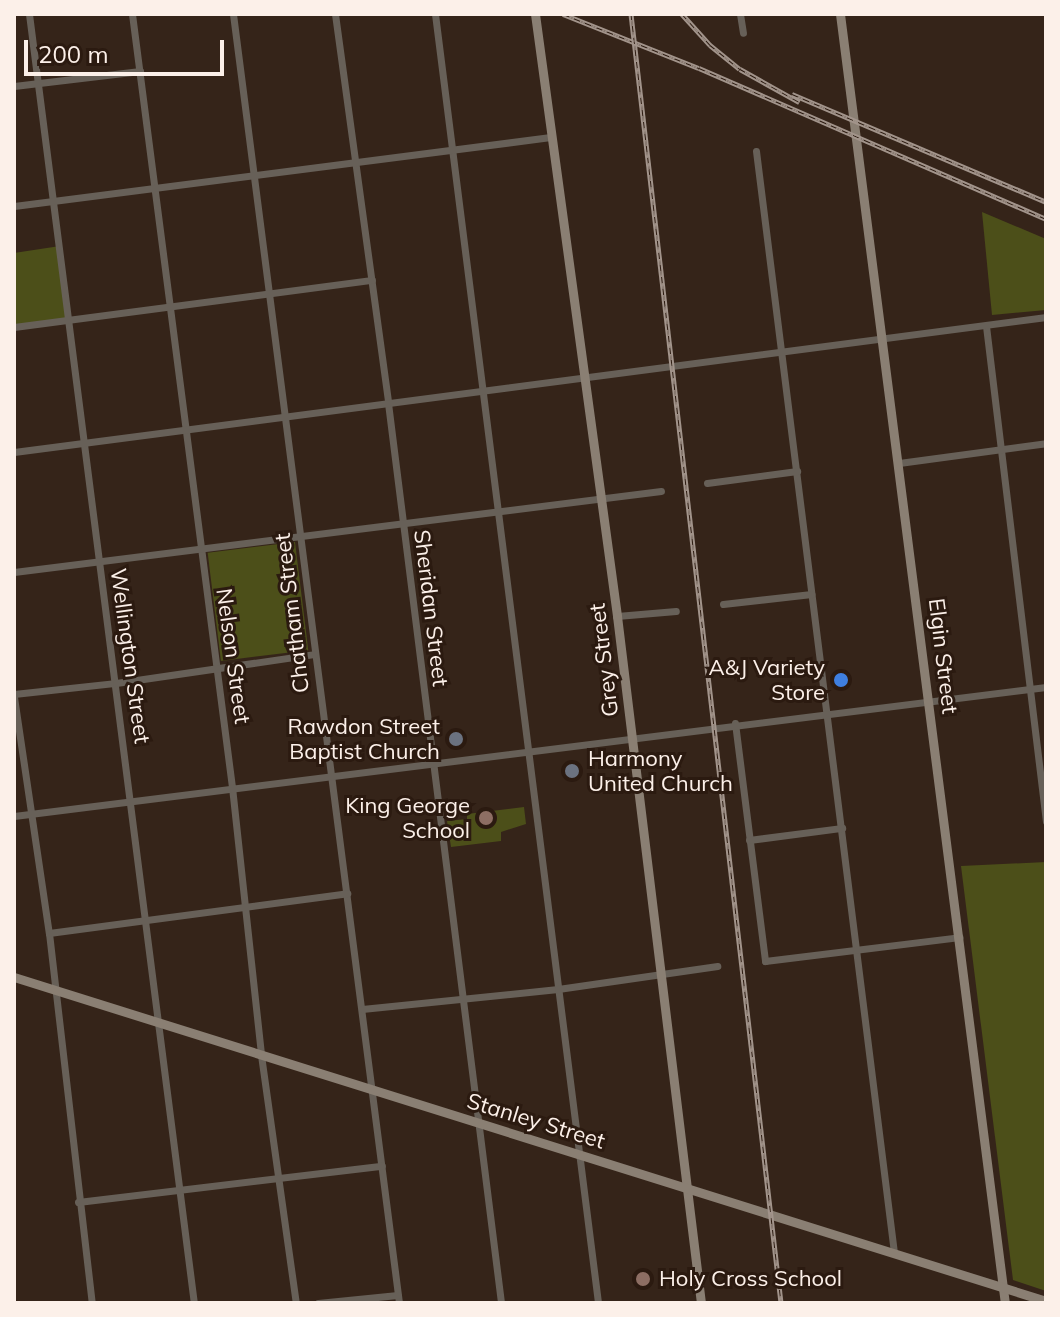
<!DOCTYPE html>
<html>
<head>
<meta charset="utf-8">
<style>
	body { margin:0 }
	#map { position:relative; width:1060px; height:1317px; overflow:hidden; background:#352419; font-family:Mulish,sans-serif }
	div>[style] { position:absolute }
	.green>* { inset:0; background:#4c4f19; transform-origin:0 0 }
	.street>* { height:7px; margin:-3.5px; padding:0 3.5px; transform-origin:3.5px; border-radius:3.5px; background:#676058 }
	.secondary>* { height:9px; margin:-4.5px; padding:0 4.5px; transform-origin:4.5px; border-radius:4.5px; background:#8a7f73 }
	.rail>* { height:5px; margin-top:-2.5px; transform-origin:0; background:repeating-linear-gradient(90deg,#2b1a10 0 6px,#a2948b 0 12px); box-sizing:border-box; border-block:2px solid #a2948b }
	.dots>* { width:22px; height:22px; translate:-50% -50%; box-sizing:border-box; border:4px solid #2b1a10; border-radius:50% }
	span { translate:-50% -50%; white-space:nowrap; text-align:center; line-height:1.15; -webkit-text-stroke:6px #2b1a10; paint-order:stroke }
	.street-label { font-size:22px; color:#fcf0e9 }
	.poi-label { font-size:22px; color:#fcf0e9 }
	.right { translate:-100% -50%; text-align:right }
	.left { translate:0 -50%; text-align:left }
	.frame { position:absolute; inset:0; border:16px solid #fcf0e9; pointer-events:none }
	.scale { position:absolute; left:24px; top:40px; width:200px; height:36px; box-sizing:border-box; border:4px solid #fcf0e9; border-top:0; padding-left:10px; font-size:24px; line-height:28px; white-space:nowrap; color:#fcf0e9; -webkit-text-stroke:6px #2b1a10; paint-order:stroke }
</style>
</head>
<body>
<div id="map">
	<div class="green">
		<div style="clip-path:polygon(982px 212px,1046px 239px,1046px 310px,992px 315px)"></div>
		<div style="clip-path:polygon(60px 246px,70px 320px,14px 327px,14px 253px)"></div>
		<div style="left:295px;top:542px;width:109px;height:88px;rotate:83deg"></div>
		<div style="clip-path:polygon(524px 807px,526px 824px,501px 832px,501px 841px,451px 847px,447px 821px,467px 819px,467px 814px)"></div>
		<div style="clip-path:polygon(1046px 862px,1046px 1291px,1013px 1280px,961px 866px)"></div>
	</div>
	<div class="street">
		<div style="left:29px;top:14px;width:1300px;rotate:82.71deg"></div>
		<div style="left:132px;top:14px;width:779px;rotate:82.63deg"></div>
		<div style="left:232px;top:787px;width:270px;rotate:83.8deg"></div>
		<div style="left:261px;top:1055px;width:250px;rotate:82deg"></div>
		<div style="left:233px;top:14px;width:1300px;rotate:82.66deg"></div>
		<div style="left:335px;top:14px;width:393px;rotate:82.2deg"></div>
		<div style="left:388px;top:403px;width:907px;rotate:82.84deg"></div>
		<div style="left:435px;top:14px;width:1299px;rotate:82.79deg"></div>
		<div style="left:740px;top:14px;width:19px;rotate:81deg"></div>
		<div style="left:14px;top:86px;width:127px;rotate:-6.8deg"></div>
		<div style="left:756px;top:151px;width:1111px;rotate:82.86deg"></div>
		<div style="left:14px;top:206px;width:541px;rotate:-7.32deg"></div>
		<div style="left:986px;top:326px;width:499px;rotate:83.1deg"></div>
		<div style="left:14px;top:327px;width:361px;rotate:-7.5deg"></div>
		<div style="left:14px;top:452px;width:1041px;rotate:-7.45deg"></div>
		<div style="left:899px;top:463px;width:148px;rotate:-7.7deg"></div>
		<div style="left:707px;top:483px;width:91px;rotate:-7.6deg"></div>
		<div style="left:14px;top:572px;width:652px;rotate:-7.14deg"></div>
		<div style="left:723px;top:604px;width:89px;rotate:-6.5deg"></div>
		<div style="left:617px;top:616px;width:59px;rotate:-4.8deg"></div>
		<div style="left:14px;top:694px;width:103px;rotate:-6.2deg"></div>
		<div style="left:116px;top:683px;width:200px;rotate:-8.3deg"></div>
		<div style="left:14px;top:697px;width:239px;rotate:81.6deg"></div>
		<div style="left:49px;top:933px;width:372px;rotate:83.4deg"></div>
		<div style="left:735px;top:723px;width:240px;rotate:82.8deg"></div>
		<div style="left:765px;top:961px;width:196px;rotate:-7deg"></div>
		<div style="left:14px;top:816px;width:1040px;rotate:-7.13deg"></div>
		<div style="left:749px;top:840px;width:94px;rotate:-7.4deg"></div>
		<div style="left:49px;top:933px;width:301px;rotate:-7.6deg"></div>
		<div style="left:362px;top:1009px;width:197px;rotate:-5.8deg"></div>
		<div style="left:558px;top:989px;width:161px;rotate:-8.2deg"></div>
		<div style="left:78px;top:1202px;width:306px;rotate:-6.8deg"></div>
		<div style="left:318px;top:1303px;width:80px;rotate:-5.7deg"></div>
	</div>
	<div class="secondary">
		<div style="left:535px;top:14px;width:608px;rotate:82.24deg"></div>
		<div style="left:617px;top:616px;width:692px;rotate:83.03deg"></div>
		<div style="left:840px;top:14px;width:1300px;rotate:82.71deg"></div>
		<div style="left:14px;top:977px;width:1082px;rotate:17.43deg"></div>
	</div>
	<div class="rail">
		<div style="left:563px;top:14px;width:146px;rotate:21.7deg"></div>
		<div style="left:699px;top:68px;width:378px;rotate:23.5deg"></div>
		<div style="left:631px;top:14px;width:1298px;rotate:83.36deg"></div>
		<div style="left:682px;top:14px;width:42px;rotate:47.9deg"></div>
		<div style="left:710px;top:45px;width:38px;rotate:39deg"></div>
		<div style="left:740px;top:69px;width:68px;rotate:29.2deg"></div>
		<div style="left:792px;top:94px;width:276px;rotate:23deg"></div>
	</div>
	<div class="dots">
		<div style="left:841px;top:680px;background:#3f7fe0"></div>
		<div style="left:456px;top:739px;background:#6b7280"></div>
		<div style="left:572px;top:771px;background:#6b7280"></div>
		<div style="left:486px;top:818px;background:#8d6e63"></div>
		<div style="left:643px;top:1279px;background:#8d6e63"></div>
	</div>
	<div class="street-label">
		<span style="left:431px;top:608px;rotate:83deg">Sheridan Street</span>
		<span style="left:292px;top:613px;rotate:-97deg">Chatham Street</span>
		<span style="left:130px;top:656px;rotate:82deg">Wellington Street</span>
		<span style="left:233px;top:656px;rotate:82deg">Nelson Street</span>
		<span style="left:943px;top:656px;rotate:83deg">Elgin Street</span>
		<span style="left:604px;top:660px;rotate:-97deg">Grey Street</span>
		<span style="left:536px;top:1121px;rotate:17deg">Stanley Street</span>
	</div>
	<div class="poi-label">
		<span class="right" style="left:825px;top:680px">A&amp;J Variety<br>Store</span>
		<span class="right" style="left:440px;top:739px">Rawdon Street<br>Baptist Church</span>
		<span class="left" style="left:588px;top:771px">Harmony<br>United Church</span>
		<span class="right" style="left:470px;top:818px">King George<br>School</span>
		<span class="left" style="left:659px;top:1279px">Holy Cross School</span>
	</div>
	<div class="frame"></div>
	<div class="scale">200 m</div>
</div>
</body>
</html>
